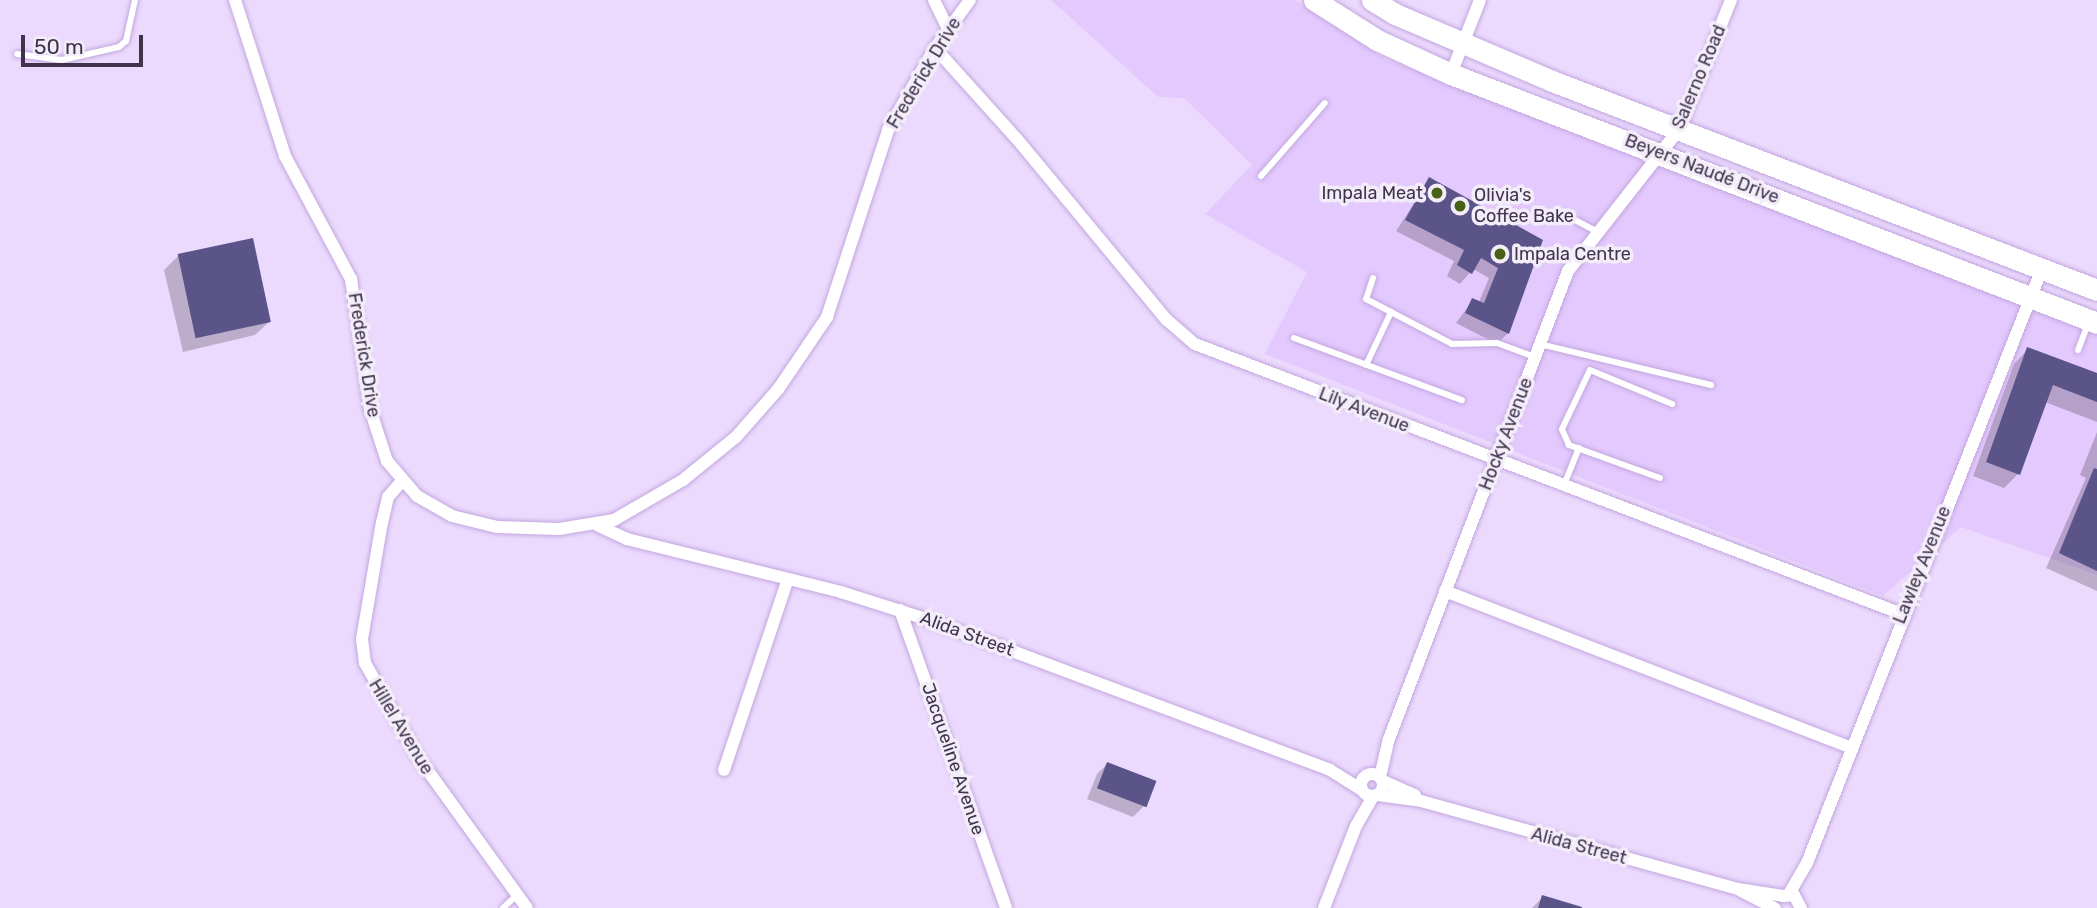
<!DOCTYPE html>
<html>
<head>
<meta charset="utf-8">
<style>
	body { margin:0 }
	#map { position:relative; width:2097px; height:908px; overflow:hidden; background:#ecdafe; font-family:Rubik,sans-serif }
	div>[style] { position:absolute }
	.built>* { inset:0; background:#e3c9fd }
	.shadow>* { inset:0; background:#0003 }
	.building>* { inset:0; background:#5a5489; transform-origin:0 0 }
	.roads { filter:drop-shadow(0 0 2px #c3a7df) drop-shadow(0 0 2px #c3a7df) }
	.lane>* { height:6px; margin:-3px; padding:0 3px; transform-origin:3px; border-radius:3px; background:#fff }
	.street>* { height:12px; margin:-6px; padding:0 6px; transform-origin:6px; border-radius:6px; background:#fff }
	.street>.ring { margin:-6px; padding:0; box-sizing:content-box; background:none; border:12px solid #fff; border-radius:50% }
	.primary>* { height:21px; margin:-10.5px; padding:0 10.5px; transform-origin:10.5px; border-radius:10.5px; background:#fff }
	.dots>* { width:19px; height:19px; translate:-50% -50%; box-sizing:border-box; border:4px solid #f3edf9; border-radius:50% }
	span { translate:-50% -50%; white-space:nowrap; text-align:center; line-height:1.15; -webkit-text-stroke:7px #f3edf9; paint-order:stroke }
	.street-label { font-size:18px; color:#40344c }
	.poi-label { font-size:18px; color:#40344c }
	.right { translate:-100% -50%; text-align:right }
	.left { translate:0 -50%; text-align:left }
	.scale { position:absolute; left:21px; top:35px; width:122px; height:32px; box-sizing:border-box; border:4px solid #40344c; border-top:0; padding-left:9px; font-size:21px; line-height:24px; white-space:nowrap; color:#40344c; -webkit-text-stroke:5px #f3edf9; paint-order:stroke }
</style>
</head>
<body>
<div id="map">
	<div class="built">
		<div style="clip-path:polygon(1051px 0,1295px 0,1385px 59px,2097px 324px,2097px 575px,1961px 527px,1883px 596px,1265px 354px,1307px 272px,1205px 214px,1252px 165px,1184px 98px,1158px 97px)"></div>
	</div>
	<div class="shadow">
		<div style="clip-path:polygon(1430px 179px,1541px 240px,1508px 333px,1497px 344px,1456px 323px,1473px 300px,1479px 302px,1489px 278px,1473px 269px,1460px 284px,1447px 276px,1454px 261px,1396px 231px)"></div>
		<div style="clip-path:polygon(178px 256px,270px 321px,255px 335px,183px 352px,164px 270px)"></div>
		<div style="clip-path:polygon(2028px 349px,2097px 376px,2097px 422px,2045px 402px,2018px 474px,2004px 488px,1973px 476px,2014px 364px)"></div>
		<div style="clip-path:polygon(2097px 432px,2097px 591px,2046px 568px,2086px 478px,2080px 475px)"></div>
		<div style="clip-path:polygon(1107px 764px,1144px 806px,1133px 817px,1087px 799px,1097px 774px)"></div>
		<div style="clip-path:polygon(1543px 897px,1578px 908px,1532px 908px)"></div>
	</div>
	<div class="building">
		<div style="clip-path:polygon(1429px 177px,1543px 240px,1509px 334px,1465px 313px,1472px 298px,1484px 303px,1498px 268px,1481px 258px,1472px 274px,1457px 265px,1464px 250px,1405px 220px)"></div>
		<div style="left:253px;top:238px;width:86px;height:77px;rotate:78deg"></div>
		<div style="clip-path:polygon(2027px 347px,2097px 373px,2097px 402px,2053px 385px,2020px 475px,1986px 462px)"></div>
		<div style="clip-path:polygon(2094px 468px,2097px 469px,2097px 571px,2059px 553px)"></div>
		<div style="left:1107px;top:762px;width:53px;height:28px;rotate:21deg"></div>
		<div style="clip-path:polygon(1542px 895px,1582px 907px,1582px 908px,1538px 908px)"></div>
	</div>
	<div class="roads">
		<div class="lane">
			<div style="left:17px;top:54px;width:45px;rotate:7.6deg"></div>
			<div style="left:62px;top:60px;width:58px;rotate:-12.8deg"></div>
			<div style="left:119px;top:47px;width:9px;rotate:-41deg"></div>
			<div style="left:126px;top:41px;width:42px;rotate:-77.6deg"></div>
			<div style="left:1261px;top:176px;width:97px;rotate:-48.8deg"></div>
			<div style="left:1577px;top:221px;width:21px;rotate:28deg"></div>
			<div style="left:1373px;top:278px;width:22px;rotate:108deg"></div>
			<div style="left:1366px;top:299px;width:97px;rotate:27.6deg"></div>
			<div style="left:1452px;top:344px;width:45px;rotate:-1.3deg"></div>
			<div style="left:1497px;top:343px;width:40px;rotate:20.2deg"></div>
			<div style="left:1294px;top:338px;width:179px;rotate:20.3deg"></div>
			<div style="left:1540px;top:344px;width:176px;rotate:13.5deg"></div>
			<div style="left:2078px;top:350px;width:30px;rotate:-69deg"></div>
			<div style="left:1366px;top:365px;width:59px;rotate:-64.7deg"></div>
			<div style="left:1660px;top:478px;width:97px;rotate:-160.1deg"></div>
			<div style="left:1569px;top:445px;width:17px;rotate:-114deg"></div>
			<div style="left:1562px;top:429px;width:65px;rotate:-64.6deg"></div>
			<div style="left:1590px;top:370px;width:89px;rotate:22.5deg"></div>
			<div style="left:1564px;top:485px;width:40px;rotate:-68deg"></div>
			<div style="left:503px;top:908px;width:19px;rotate:-43deg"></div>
		</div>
		<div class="street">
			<div style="left:235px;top:0;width:164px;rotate:72.2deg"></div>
			<div style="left:285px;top:156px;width:140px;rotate:61.8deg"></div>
			<div style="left:351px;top:279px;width:131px;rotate:81.7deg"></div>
			<div style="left:370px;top:409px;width:55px;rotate:71.9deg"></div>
			<div style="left:387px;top:461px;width:46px;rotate:49.4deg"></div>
			<div style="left:417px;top:496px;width:40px;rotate:29.7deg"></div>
			<div style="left:452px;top:516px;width:46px;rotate:13.7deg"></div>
			<div style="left:497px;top:527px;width:62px;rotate:1.8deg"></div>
			<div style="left:559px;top:529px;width:56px;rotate:-9.3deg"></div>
			<div style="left:614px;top:520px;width:80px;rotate:-30.1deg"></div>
			<div style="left:683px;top:480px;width:68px;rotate:-39.1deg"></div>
			<div style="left:736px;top:437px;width:65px;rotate:-48.7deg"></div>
			<div style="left:779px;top:388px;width:86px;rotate:-55.9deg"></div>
			<div style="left:827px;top:317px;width:197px;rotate:-71.9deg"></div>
			<div style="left:888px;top:130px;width:95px;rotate:-60.2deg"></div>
			<div style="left:935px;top:48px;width:59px;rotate:-53.9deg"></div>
			<div style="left:934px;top:0;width:32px;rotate:64deg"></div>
			<div style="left:935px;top:48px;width:122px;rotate:48deg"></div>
			<div style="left:1017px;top:139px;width:235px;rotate:50.4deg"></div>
			<div style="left:1167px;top:320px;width:37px;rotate:41deg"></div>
			<div style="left:1195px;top:344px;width:757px;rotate:20.9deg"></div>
			<div style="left:1451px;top:74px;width:79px;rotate:-68.6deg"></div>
			<div style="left:401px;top:482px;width:20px;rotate:131deg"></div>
			<div style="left:388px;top:497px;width:26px;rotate:103deg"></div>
			<div style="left:382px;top:522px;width:119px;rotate:99.7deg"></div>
			<div style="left:362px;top:639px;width:24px;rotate:83deg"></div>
			<div style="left:365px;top:663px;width:108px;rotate:60.6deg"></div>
			<div style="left:418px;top:757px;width:186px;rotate:54.2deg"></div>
			<div style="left:597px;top:525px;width:33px;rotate:25deg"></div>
			<div style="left:627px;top:539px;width:220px;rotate:13.9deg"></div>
			<div style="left:841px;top:592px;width:92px;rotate:17.7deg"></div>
			<div style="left:929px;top:620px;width:428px;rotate:20.5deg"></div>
			<div style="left:1330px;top:770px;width:36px;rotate:32deg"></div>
			<div style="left:1445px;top:591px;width:435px;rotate:21.1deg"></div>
			<div style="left:900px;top:610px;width:316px;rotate:70.4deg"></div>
			<div style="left:724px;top:770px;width:201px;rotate:-71.5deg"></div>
			<div class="ring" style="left:1361px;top:774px;width:10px;height:10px"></div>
			<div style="left:1380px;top:777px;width:39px;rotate:-77deg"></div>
			<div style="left:1389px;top:739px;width:501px;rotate:-69.07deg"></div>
			<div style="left:1568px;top:271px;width:182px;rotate:-51.9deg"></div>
			<div style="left:1680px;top:128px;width:138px;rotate:-68.3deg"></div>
			<div style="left:1383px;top:781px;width:35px;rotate:24deg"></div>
			<div style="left:1378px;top:795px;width:43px;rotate:7.9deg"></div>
			<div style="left:1421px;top:801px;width:329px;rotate:15.5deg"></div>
			<div style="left:1738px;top:889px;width:47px;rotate:8.7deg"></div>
			<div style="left:1741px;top:891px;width:38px;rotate:27deg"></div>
			<div style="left:1789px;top:894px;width:36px;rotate:-60deg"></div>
			<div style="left:1807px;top:863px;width:639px;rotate:-68.42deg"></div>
			<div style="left:1784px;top:896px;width:10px;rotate:-6deg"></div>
			<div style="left:1794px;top:895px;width:15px;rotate:62deg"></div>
			<div style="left:1324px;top:908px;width:88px;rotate:-68.7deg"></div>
			<div style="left:1356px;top:826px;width:34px;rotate:-60deg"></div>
		</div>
		<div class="primary">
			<div style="left:1314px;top:0;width:75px;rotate:32.4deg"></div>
			<div style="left:1377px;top:40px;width:81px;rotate:24.7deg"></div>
			<div style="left:1451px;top:74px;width:692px;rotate:21.08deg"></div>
			<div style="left:1372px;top:0;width:27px;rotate:31deg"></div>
			<div style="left:1395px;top:14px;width:171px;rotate:23.1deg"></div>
			<div style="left:1552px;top:81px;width:584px;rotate:20.98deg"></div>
		</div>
	</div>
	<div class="dots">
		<div style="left:1437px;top:193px;background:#476214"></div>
		<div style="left:1460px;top:206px;background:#476214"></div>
		<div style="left:1500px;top:254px;background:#476214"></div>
	</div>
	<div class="street-label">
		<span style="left:924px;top:73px;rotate:-59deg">Frederick Drive</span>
		<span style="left:1699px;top:77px;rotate:-67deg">Salerno Road</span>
		<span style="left:1702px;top:169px;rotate:21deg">Beyers Naudé Drive</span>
		<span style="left:364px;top:355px;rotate:81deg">Frederick Drive</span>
		<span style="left:1364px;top:410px;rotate:21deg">Lily Avenue</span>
		<span style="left:1506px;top:434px;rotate:-69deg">Hocky Avenue</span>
		<span style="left:1922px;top:565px;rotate:-68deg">Lawley Avenue</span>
		<span style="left:967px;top:634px;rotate:20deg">Alida Street</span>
		<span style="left:401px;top:727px;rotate:59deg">Hillel Avenue</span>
		<span style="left:953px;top:759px;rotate:71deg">Jacqueline Avenue</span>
		<span style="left:1579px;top:846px;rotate:15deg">Alida Street</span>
	</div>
	<div class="poi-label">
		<span class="right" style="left:1423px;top:193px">Impala Meat</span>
		<span class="left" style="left:1474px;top:206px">Olivia's<br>Coffee Bake</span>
		<span class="left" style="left:1514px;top:254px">Impala Centre</span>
	</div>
	<div class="scale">50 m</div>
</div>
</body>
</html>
